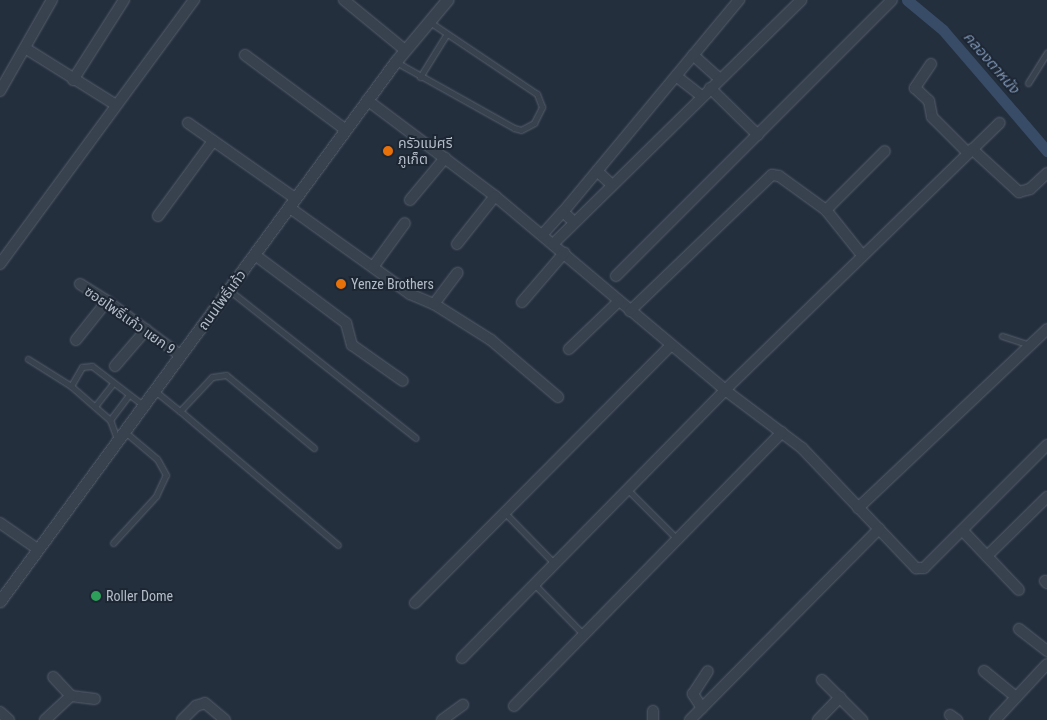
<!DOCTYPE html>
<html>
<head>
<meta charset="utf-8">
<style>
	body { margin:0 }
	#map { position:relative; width:1047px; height:720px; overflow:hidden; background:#242f3e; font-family:"Roboto Condensed","Noto Sans Thai",sans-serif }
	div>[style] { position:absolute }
	.canal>* { height:11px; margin:-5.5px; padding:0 5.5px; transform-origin:5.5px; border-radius:5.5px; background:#394c67 }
	.roads { filter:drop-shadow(0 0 1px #565f6c) drop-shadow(0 0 1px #565f6c) }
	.service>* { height:5px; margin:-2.5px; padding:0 2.5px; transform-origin:2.5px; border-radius:2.5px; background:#38414e }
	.minor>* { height:10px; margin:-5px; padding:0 5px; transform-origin:5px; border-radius:5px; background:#38414e }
	.tertiary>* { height:11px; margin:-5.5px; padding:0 5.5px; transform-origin:5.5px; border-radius:5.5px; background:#38414e }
	.dots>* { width:14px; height:14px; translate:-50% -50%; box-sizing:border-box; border:2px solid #1d2633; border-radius:50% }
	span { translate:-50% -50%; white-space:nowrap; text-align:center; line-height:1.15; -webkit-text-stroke:4px #1d2633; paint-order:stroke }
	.poi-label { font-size:14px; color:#b4bcc9 }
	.left { translate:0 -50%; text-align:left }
	.street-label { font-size:14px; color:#b4bcc9 }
	.water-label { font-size:15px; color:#7c92b1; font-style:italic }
</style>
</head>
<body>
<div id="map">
	<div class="canal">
		<div style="left:907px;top:0;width:47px;rotate:39.8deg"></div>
		<div style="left:943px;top:30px;width:160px;rotate:49.3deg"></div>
	</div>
	<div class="roads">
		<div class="service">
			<div style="left:396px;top:62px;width:135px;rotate:29.2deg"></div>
			<div style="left:514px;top:128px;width:7px;rotate:16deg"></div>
			<div style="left:521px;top:130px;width:15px;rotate:-28deg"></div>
			<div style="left:534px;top:123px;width:18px;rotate:-63deg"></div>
			<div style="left:542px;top:107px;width:14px;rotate:-111deg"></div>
			<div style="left:537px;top:94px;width:129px;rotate:-146.1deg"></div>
			<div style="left:420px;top:77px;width:49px;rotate:-58.2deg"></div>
			<div style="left:1028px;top:83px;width:36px;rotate:-58deg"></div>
			<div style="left:229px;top:290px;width:238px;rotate:38.4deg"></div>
			<div style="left:1002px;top:336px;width:28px;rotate:18deg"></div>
			<div style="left:28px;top:359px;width:51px;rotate:32.1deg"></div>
			<div style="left:155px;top:391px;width:32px;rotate:39deg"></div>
			<div style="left:96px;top:405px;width:28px;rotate:-52deg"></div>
			<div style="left:110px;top:420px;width:31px;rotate:-53deg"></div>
			<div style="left:117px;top:439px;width:20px;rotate:-110deg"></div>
			<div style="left:110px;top:420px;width:52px;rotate:-138.9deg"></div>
			<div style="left:71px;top:386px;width:22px;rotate:-60deg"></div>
			<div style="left:82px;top:367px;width:10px;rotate:-6deg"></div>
			<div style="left:92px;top:366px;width:64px;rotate:37.4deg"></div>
			<div style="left:314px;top:448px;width:114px;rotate:-140.3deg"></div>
			<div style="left:226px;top:375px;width:14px;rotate:172deg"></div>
			<div style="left:212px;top:377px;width:47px;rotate:133.3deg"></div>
			<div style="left:180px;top:411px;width:207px;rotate:40.3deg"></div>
			<div style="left:628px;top:490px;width:69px;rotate:45deg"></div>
			<div style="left:505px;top:513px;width:71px;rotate:45.6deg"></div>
			<div style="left:113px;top:543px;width:64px;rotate:-47.5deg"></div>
			<div style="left:156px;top:496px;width:23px;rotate:-65deg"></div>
			<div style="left:166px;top:475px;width:18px;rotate:-119deg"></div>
			<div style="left:157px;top:459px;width:42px;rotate:-139.8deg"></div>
			<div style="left:535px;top:585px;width:69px;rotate:45.6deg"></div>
		</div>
		<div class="minor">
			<div style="left:344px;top:0;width:79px;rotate:39.3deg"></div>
			<div style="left:25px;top:48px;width:107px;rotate:32.1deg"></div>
			<div style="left:245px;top:55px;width:126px;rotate:36.6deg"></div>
			<div style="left:693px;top:55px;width:36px;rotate:42deg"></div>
			<div style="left:931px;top:64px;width:29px;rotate:124deg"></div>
			<div style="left:915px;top:88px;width:19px;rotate:43deg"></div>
			<div style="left:929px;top:101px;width:16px;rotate:79deg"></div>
			<div style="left:932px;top:117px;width:51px;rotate:45deg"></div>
			<div style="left:676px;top:76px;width:33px;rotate:38deg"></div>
			<div style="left:73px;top:80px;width:95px;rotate:-57.5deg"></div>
			<div style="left:710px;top:88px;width:67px;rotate:44.4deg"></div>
			<div style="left:0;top:91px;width:105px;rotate:-60.3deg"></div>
			<div style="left:367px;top:100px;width:160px;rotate:36.9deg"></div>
			<div style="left:495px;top:196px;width:301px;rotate:40.1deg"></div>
			<div style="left:725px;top:390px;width:96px;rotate:37deg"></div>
			<div style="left:802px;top:448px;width:166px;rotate:46.5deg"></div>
			<div style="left:916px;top:568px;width:8px"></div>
			<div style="left:924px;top:568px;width:174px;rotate:-45deg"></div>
			<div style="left:188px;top:123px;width:132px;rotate:35.1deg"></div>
			<div style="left:972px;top:149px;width:64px;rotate:42.5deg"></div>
			<div style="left:1019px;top:192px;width:11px;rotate:-15deg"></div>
			<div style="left:1030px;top:189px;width:23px;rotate:-43deg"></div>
			<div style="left:597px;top:171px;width:19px;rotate:43deg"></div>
			<div style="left:410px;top:200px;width:55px;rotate:-50.2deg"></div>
			<div style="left:290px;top:208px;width:148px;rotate:35.6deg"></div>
			<div style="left:410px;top:294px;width:26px;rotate:23deg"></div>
			<div style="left:434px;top:304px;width:67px;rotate:32.3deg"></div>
			<div style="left:491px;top:340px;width:88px;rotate:40.4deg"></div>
			<div style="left:826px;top:210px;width:58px;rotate:51.3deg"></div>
			<div style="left:158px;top:216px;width:93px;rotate:-53.7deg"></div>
			<div style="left:573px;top:221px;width:13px;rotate:-138deg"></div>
			<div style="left:563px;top:212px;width:276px;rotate:-50.3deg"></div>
			<div style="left:542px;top:235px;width:31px;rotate:-48deg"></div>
			<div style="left:457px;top:244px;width:61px;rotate:-51.6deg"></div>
			<div style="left:553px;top:244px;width:348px;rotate:-44.5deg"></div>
			<div style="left:255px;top:255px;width:114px;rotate:36.8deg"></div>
			<div style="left:346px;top:323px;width:23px;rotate:75deg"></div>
			<div style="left:352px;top:345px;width:62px;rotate:35.2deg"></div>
			<div style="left:0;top:264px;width:328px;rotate:-53.7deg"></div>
			<div style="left:373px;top:267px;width:54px;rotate:-54deg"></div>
			<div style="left:616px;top:276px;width:390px;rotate:-45deg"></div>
			<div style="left:80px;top:284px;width:32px;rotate:32deg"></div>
			<div style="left:107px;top:301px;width:92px;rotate:36.6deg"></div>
			<div style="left:522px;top:302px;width:65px;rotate:-49.4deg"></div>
			<div style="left:434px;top:304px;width:39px;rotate:-53deg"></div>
			<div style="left:630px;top:311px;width:197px;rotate:-43.8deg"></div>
			<div style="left:772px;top:175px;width:7px;rotate:8deg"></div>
			<div style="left:779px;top:176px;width:58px;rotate:35.9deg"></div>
			<div style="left:826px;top:210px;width:83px;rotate:-45deg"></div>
			<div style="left:76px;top:340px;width:50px;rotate:-51.5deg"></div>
			<div style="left:569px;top:349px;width:69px;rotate:-43.8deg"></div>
			<div style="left:115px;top:366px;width:48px;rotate:-49.3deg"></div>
			<div style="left:858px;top:508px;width:260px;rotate:-43.4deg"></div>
			<div style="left:0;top:523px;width:47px;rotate:34.7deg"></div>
			<div style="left:963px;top:531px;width:81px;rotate:46.5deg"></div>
			<div style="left:987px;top:556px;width:84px;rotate:-44.5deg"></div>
			<div style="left:1045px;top:581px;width:3px;rotate:45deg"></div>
			<div style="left:415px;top:603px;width:363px;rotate:-45.2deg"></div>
			<div style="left:1019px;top:629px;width:36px;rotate:38deg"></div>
			<div style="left:462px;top:658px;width:375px;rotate:-45.5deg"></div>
			<div style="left:725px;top:390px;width:383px;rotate:-44.2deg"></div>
			<div style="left:984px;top:671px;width:41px;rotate:39.1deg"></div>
			<div style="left:822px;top:680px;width:57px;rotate:45deg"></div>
			<div style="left:71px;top:696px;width:24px;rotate:7deg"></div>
			<div style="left:514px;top:706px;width:383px;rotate:-45.6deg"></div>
			<div style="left:702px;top:708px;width:17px;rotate:-123deg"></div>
			<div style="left:693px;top:694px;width:27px;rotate:-57deg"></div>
			<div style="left:653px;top:711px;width:9px;rotate:90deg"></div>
			<div style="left:0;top:712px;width:12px;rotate:42deg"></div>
			<div style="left:950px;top:715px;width:9px;rotate:36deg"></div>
			<div style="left:45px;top:720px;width:35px;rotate:-43deg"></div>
			<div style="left:71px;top:696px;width:26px;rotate:-133deg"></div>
			<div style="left:182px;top:720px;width:20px;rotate:-45deg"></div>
			<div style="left:196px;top:706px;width:9px;rotate:-18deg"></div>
			<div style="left:205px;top:703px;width:26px;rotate:40deg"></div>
			<div style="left:442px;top:720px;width:26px;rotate:-36deg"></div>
			<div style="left:690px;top:720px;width:269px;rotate:-45.3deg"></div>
			<div style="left:818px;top:720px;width:32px;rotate:-46deg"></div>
			<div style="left:995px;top:720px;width:76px;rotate:-47.1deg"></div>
		</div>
		<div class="tertiary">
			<div style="left:0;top:601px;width:670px;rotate:-53.75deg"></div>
			<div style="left:396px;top:61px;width:80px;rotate:-50.1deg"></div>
		</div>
	</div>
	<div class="dots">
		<div style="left:388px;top:151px;background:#e8710a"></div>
		<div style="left:341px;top:284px;background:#e8710a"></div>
		<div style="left:96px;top:596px;background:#2e9e5b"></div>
	</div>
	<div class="poi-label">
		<span class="left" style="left:398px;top:151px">ครัวแม่ศรี<br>ภูเก็ต</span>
		<span class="left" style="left:351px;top:284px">Yenze Brothers</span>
		<span class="left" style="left:106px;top:596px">Roller Dome</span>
	</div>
	<div class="street-label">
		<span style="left:222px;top:300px;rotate:-54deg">ถนนโพธิ์แก้ว</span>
		<span style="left:130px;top:320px;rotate:35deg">ซอยโพธิ์เเก้ว แยก 9</span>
	</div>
	<div class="water-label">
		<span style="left:991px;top:63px;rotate:49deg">คลองตาหนัง</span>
	</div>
</div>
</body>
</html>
